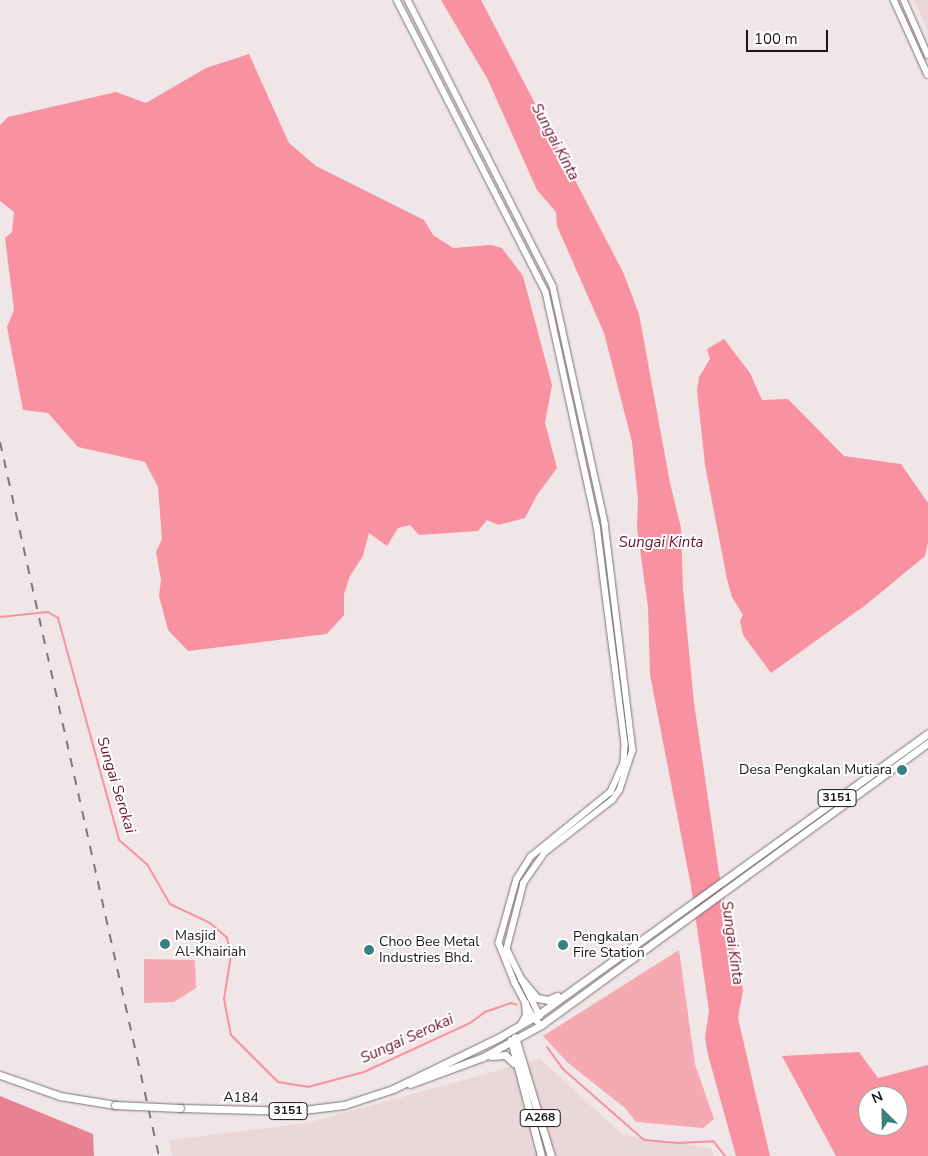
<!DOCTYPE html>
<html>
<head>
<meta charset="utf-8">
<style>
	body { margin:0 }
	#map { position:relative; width:928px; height:1156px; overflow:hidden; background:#f1e6e7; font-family:"Nunito Sans",sans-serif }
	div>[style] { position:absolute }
	.built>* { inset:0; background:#ead7d9 }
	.green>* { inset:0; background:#f5a9b2 }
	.forest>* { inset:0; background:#e68291 }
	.water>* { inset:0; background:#f892a1 }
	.stream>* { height:2px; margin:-1px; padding:0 1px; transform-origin:1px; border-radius:1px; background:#f892a1 }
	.roads { filter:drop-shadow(0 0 1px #7c7374) drop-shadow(0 0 1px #7c7374) }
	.minor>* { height:5.5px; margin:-2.75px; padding:0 2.75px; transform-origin:2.75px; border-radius:2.75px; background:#fff }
	.major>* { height:7px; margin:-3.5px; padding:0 3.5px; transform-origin:3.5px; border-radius:3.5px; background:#fff }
	.rail>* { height:2px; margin-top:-1px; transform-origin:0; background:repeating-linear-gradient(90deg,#7e7778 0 9px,transparent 0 18px) }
	.bridges { filter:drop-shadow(0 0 1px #7c7374) drop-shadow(0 0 1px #7c7374) }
	.major-bridge>* { height:7px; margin:-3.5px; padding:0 3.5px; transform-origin:3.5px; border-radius:3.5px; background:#fff }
	.dots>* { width:14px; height:14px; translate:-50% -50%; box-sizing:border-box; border:2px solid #fff; border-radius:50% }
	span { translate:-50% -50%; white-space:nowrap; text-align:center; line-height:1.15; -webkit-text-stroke:4px #fff; paint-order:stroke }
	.shield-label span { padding:1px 4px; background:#fff; border:1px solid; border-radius:4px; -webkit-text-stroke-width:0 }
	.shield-label { font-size:12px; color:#1a1617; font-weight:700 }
	.poi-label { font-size:14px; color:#1a1617 }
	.right { translate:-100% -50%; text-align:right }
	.left { translate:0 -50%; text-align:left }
	.street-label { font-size:14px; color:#1a1617 }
	.water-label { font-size:15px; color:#6b122a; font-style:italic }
	.north { position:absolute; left:858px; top:1086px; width:50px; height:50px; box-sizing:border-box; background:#fff; border:1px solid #a3a2a2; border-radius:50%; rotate:337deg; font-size:14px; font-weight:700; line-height:20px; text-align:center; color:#1a1617 }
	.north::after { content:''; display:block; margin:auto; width:18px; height:22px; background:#39817e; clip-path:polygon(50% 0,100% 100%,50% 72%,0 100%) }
	.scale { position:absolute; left:746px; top:30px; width:82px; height:22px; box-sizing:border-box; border:2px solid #1a1617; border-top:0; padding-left:6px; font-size:15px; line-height:18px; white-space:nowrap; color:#1a1617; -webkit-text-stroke:4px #fff; paint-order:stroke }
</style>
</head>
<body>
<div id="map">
	<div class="built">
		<div style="clip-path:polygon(914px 0,928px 0,928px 31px)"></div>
		<div style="clip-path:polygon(540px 1059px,623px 1135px,711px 1148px,713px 1156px,172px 1156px,169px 1140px,307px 1123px)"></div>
	</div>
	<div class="green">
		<div style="clip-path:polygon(679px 950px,695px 1064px,714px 1119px,703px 1128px,636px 1122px,625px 1108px,567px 1062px,543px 1036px)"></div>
		<div style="clip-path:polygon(144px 959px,195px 960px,196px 988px,174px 1002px,144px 1003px)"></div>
	</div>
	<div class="forest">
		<div style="clip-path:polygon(0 1096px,93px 1134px,94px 1156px,0 1156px)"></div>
	</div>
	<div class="water">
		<div style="clip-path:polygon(441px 0,481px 0,623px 272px,639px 314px,670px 483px,681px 528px,683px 589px,694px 703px,719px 873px,743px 990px,738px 1018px,770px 1156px,736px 1156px,708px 1055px,705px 1038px,709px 1011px,691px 886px,650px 675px,648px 607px,637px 528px,638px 500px,632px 442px,604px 333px,557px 226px,556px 212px,537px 190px,488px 80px)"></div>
		<div style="clip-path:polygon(249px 54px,289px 143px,316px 166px,424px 220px,433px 235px,453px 248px,491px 245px,502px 248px,523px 276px,552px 385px,545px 423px,557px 468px,537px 495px,525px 518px,498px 525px,487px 520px,478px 531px,419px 535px,410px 525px,398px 528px,387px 546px,369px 533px,363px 556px,350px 576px,344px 594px,344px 615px,327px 634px,188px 651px,168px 630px,159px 596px,161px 580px,156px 552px,162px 539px,158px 487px,145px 462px,78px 447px,48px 413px,23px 410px,7px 327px,14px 310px,5px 238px,12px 232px,14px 212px,0 201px,0 125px,8px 117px,116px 92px,146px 103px,206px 68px)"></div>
		<div style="clip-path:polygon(724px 339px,750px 373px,762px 400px,788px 399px,844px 456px,901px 464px,928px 503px,928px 542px,925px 556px,867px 604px,771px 673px,743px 635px,740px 621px,743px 615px,732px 597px,727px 579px,705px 465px,697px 391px,699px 377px,710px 359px,707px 349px)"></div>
		<div style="clip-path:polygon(evenodd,859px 1052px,878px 1078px,928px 1065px,928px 1156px,836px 1156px,782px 1056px,859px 1052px,868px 1096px,898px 1096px,898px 1126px,868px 1126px,868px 1096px)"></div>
	</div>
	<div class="stream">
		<div style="left:0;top:617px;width:48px;rotate:-5.9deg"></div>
		<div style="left:48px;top:612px;width:12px;rotate:31deg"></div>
		<div style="left:58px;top:618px;width:230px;rotate:74.6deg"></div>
		<div style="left:119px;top:840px;width:37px;rotate:41deg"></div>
		<div style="left:147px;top:864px;width:46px;rotate:60.1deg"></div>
		<div style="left:170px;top:904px;width:44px;rotate:25.4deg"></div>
		<div style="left:210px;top:923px;width:23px;rotate:41deg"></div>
		<div style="left:227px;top:938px;width:17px;rotate:77deg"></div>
		<div style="left:231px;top:955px;width:45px;rotate:99deg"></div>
		<div style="left:224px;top:999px;width:37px;rotate:79deg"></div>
		<div style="left:231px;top:1035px;width:66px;rotate:45deg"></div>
		<div style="left:278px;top:1082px;width:30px;rotate:9deg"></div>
		<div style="left:308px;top:1087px;width:58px;rotate:-15deg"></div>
		<div style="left:364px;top:1072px;width:117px;rotate:-24.8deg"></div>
		<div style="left:470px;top:1023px;width:19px;rotate:-36deg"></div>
		<div style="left:485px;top:1012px;width:28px;rotate:-19deg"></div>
		<div style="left:511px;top:1003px;width:6px;rotate:18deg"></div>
		<div style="left:547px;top:1047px;width:27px;rotate:54deg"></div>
		<div style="left:563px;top:1069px;width:108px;rotate:41.2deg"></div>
		<div style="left:644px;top:1140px;width:34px;rotate:5deg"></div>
		<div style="left:678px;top:1143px;width:35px;rotate:-3deg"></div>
		<div style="left:713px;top:1141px;width:19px;rotate:51deg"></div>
	</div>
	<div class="roads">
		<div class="minor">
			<div style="left:397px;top:0;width:328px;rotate:63deg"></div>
			<div style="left:546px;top:292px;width:239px;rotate:77.7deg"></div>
			<div style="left:597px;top:525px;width:221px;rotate:82.7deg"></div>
			<div style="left:625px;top:744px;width:19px;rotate:93deg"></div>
			<div style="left:624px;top:763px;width:32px;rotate:114deg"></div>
			<div style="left:611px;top:792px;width:103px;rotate:140.9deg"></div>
			<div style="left:531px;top:857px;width:26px;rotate:122deg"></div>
			<div style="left:517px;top:879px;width:66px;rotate:105.7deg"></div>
			<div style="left:499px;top:943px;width:43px;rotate:68.2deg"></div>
			<div style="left:515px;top:983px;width:40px;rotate:62deg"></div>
			<div style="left:534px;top:1018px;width:10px;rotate:45deg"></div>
			<div style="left:408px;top:0;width:321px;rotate:63.1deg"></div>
			<div style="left:553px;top:286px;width:243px;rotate:77.6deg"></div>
			<div style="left:605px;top:523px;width:229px;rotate:83deg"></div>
			<div style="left:633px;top:750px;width:42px;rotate:108deg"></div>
			<div style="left:620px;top:790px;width:12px;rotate:125deg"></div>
			<div style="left:613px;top:800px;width:86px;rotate:142.1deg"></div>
			<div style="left:545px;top:853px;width:37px;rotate:125deg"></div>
			<div style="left:524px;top:883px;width:68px;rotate:104.4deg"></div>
			<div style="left:507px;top:949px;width:75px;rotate:63.8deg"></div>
			<div style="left:894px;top:0;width:82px;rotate:65.6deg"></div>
			<div style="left:904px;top:0;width:60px;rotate:66.4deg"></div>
		</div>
		<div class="major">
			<div style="left:521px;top:979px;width:25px;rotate:50deg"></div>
			<div style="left:537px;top:998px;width:11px;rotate:10deg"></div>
			<div style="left:548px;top:1000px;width:10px;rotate:-24deg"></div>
			<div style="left:521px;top:1024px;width:10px;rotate:-61deg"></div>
			<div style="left:526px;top:1015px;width:12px;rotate:-95deg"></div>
			<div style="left:515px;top:1037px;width:124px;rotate:73.2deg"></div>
			<div style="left:511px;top:1040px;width:120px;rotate:75.5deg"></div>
			<div style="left:491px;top:1056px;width:14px;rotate:-4deg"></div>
			<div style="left:505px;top:1055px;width:12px;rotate:42deg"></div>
			<div style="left:0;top:1075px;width:64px;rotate:19.3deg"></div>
			<div style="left:60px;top:1096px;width:56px;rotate:9.3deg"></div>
			<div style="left:410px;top:1084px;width:78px;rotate:-20.3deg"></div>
			<div style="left:483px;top:1057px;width:66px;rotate:-28.9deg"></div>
			<div style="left:541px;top:1025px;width:479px;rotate:-36.1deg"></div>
			<div style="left:180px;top:1108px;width:116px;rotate:1.5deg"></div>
			<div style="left:296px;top:1111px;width:48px;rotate:-7.1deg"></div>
			<div style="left:344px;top:1105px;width:52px;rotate:-18.1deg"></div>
			<div style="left:393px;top:1089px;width:119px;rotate:-25.9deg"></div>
			<div style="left:500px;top:1037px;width:45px;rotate:-30.5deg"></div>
			<div style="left:539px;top:1014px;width:480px;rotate:-35.8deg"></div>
		</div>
	</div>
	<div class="rail">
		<div style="left:0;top:442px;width:731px;rotate:77.45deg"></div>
	</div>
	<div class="bridges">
		<div class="major-bridge">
			<div style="left:115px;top:1105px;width:65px;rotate:2.6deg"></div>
		</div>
	</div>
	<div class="dots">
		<div style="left:902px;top:770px;background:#39817e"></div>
		<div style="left:165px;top:944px;background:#39817e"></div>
		<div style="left:563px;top:945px;background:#39817e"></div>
		<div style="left:369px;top:950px;background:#39817e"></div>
	</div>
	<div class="shield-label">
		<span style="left:837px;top:798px">3151</span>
		<span style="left:288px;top:1111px">3151</span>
		<span style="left:540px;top:1118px">A268</span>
	</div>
	<div class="poi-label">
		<span class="right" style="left:892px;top:770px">Desa Pengkalan Mutiara</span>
		<span class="left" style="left:175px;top:944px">Masjid<br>Al-Khairiah</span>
		<span class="left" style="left:573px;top:945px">Pengkalan<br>Fire Station</span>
		<span class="left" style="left:379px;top:950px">Choo Bee Metal<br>Industries Bhd.</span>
	</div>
	<div class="street-label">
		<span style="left:241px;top:1098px;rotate:2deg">A184</span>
	</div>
	<div class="water-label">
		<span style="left:555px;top:142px;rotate:62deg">Sungai Kinta</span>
		<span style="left:661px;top:543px">Sungai Kinta</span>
		<span style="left:116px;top:785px;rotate:73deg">Sungai Serokai</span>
		<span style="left:732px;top:943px;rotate:82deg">Sungai Kinta</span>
		<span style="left:407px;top:1039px;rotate:-24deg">Sungai Serokai</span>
	</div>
	<div class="north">N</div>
	<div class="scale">100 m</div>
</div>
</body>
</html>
